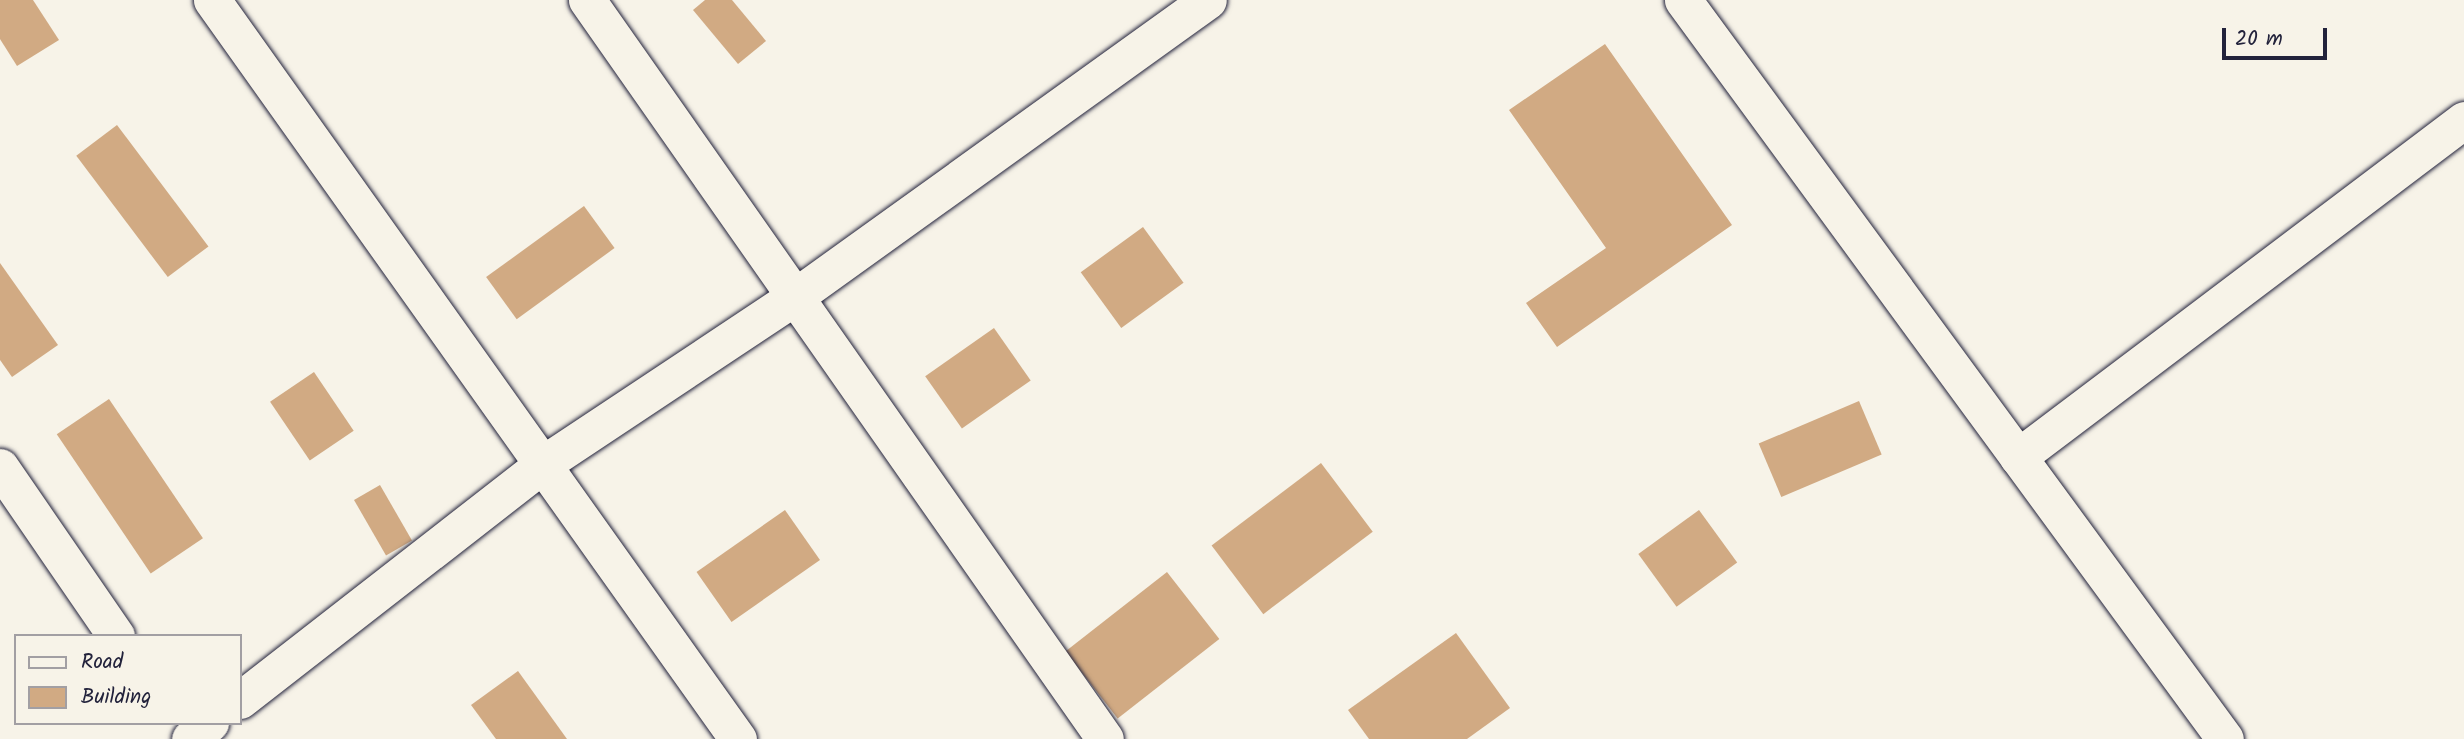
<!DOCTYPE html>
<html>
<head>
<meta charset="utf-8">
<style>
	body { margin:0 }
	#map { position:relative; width:2464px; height:739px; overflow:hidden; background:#f7f3e8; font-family:Kalam,sans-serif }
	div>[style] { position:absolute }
	.building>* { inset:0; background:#d1aa83; transform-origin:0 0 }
	.roads { filter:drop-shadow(0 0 2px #22223b) drop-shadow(0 0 2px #22223b) }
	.street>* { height:37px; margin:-18.5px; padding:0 18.5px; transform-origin:18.5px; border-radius:18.5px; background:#f7f3e8 }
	span { translate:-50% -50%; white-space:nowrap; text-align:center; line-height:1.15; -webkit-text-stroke:5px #f7f3e8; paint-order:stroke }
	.legend { position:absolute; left:14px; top:634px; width:228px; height:91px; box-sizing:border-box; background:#f7f3e8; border:2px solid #a29fa3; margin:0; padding:9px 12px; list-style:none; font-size:21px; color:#22223b }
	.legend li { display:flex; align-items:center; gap:14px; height:35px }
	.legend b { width:35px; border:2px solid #a29fa3 }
	.scale { position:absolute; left:2222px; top:28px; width:105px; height:32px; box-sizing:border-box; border:4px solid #22223b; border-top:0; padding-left:9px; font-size:21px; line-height:24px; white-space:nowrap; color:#22223b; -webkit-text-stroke:5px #f7f3e8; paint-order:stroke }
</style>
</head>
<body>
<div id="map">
	<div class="building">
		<div style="clip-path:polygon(0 0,33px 0,59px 40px,17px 66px,0 39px)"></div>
		<div style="clip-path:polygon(705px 0,732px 0,766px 41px,738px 64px,693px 10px)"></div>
		<div style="clip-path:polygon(1605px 44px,1732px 225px,1557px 347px,1526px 303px,1606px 248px,1509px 110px)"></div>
		<div style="left:117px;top:125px;width:152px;height:51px;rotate:53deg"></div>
		<div style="left:584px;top:206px;width:52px;height:121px;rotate:54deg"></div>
		<div style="left:1143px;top:227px;width:69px;height:77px;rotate:54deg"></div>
		<div style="clip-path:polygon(0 263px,58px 345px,12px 377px,0 360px)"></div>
		<div style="left:994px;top:328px;width:64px;height:84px;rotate:55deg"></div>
		<div style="left:314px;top:372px;width:71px;height:53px;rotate:56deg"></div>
		<div style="left:109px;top:399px;width:168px;height:63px;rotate:56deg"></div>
		<div style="left:1859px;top:401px;width:58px;height:109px;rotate:67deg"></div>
		<div style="left:1321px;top:463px;width:86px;height:137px;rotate:53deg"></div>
		<div style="left:380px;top:485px;width:64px;height:30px;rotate:60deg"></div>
		<div style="left:785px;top:510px;width:61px;height:108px;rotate:55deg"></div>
		<div style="left:1699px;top:510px;width:65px;height:75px;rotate:54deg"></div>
		<div style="left:1167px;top:572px;width:85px;height:129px;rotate:52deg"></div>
		<div style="clip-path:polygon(1456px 633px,1510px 708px,1467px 739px,1369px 739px,1348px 710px)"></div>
		<div style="clip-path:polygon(518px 671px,567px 739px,496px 739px,471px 705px)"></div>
	</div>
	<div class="roads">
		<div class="street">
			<div style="left:212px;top:0;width:907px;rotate:54.56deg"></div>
			<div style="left:587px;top:0;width:902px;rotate:54.97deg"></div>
			<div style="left:1683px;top:0;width:916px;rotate:53.74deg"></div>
			<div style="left:2018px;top:457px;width:559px;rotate:-37.07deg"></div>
			<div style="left:0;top:467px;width:205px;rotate:55.5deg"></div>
			<div style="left:240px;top:700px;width:384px;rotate:-37.9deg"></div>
			<div style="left:543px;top:464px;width:304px;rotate:-33.6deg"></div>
			<div style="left:796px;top:296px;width:507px;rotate:-35.7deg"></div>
			<div style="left:190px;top:739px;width:26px;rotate:-39deg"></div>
		</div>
	</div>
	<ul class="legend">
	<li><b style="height:9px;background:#f7f3e8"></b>Road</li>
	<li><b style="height:19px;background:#d1aa83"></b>Building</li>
	</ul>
	<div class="scale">20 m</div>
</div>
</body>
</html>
